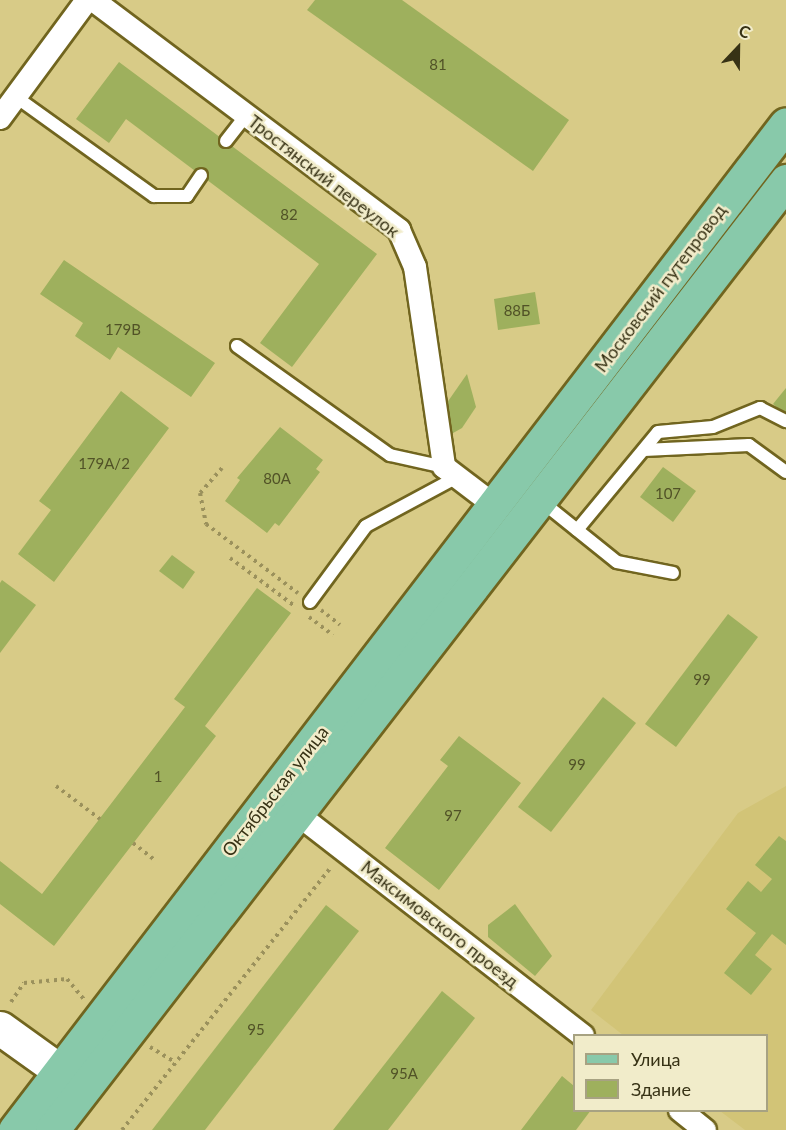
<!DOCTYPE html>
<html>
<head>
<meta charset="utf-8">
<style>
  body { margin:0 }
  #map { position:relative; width:786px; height:1130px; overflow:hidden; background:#d8cb87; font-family:Lato,sans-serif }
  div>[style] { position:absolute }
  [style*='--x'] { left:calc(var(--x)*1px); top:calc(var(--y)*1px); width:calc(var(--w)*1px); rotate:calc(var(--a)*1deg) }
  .built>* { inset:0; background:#d2c477 }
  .building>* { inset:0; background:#9eb05d }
  .path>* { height:4px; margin-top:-2px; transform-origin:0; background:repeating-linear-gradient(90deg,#9b915c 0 3px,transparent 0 7.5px) }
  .roads { filter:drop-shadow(2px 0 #71651f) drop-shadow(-2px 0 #71651f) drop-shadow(0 2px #71651f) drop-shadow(0 -2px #71651f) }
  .lane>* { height:12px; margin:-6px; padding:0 6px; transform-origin:6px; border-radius:6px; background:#fff }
  .street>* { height:22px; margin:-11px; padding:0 11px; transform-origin:11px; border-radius:11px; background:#fff }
  .secondary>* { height:33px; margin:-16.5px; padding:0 16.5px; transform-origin:16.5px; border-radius:16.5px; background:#fff }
  .primary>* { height:33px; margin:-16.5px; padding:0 16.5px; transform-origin:16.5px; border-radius:16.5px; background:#88c9aa }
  span { translate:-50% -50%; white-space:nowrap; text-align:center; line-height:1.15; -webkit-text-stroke:5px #f1ecca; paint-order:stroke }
  .number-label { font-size:15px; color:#515227 }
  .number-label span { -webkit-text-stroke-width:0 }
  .street-label { font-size:18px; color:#373215 }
  .legend { position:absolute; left:573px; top:1034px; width:195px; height:78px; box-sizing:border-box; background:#f1ecca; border:2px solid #a7a282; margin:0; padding:8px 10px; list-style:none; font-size:18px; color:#373215 }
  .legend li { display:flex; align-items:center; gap:12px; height:30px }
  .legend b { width:30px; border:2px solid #a7a282 }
  .north { position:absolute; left:708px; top:18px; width:60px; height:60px; -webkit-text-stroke:4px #f1ecca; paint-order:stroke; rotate:22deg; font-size:16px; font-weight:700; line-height:24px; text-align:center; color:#373215 }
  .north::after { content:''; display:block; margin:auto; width:21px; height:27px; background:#373215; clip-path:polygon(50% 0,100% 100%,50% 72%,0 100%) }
</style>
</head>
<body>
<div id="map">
  <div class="built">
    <i style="clip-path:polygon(786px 786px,786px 1130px,745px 1130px,720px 1111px,766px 1110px,766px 1036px,623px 1035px,591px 1010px,738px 813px)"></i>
  </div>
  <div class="building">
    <i style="clip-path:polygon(315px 0,402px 0,569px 120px,533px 171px,307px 10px)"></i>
    <i style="clip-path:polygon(119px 62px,377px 254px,292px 367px,260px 343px,319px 264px,126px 119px,109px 143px,76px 119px)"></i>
    <i style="clip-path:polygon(64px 260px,215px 363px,191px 397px,118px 347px,110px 360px,75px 336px,83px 323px,40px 294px)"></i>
    <i style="clip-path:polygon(535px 292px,540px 324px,498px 330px,494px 299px)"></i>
    <i style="clip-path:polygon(467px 374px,476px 407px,462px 428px,446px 437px,444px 407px)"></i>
    <i style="clip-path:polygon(786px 388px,786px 415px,773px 404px)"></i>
    <i style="clip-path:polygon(121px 391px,169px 428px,54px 582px,18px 554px,51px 510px,39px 501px)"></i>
    <i style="clip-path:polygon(280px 427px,323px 460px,316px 469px,320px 472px,279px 526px,275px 523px,267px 533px,225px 501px,240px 480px,237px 478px)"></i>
    <i style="clip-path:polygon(663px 467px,696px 491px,673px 522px,640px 497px)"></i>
    <i style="clip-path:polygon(172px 555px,195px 572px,183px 589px,159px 571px)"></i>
    <i style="clip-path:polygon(2px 580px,36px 605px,0 653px,0 583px)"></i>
    <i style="clip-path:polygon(257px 588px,291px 613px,205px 726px,216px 736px,54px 946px,0 904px,0 861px,42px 894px,185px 707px,174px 699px)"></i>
    <i style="clip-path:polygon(728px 614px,758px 637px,676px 747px,645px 724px)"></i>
    <i style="clip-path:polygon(603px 697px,636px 723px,551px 832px,518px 807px)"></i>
    <i style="clip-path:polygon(459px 736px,521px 783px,439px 890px,385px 848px,448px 766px,440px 760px)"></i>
    <i style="clip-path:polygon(779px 836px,786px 841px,786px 945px,772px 934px,755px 955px,772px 969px,751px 995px,724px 973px,756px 933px,726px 909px,748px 881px,761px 892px,772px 879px,755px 865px)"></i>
    <i style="clip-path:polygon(515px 904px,552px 956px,535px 976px,488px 937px,488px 925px)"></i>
    <i style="clip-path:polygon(326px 905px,359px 931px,205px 1130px,152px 1130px)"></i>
    <i style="clip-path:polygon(442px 991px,475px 1018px,388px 1130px,333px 1130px)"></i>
    <i style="clip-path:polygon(562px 1076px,574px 1086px,574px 1110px,591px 1110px,576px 1130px,521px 1130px)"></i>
  </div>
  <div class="path">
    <i style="--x:222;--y:468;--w:33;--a:131"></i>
    <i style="--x:200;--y:493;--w:32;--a:79"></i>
    <i style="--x:206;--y:524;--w:115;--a:36.9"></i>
    <i style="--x:230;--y:558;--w:82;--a:36.6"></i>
    <i style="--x:321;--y:610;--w:24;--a:38"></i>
    <i style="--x:309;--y:617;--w:30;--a:37"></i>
    <i style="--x:56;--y:786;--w:55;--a:36.9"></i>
    <i style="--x:133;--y:843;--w:29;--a:38"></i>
    <i style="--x:11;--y:1002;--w:23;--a:-56"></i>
    <i style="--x:24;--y:983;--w:43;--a:-5.3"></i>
    <i style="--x:67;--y:979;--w:26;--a:50"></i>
    <i style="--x:150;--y:1047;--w:29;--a:31"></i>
    <i style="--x:122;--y:1130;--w:336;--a:-51.5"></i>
  </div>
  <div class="roads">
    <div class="lane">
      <i style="--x:16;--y:97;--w:170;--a:35.7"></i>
      <i style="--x:154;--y:196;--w:33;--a:0"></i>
      <i style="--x:187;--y:196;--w:25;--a:-56"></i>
      <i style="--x:226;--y:141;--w:33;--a:-52"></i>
      <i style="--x:237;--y:346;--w:188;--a:35.5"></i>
      <i style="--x:390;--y:455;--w:55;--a:12.5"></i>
      <i style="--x:644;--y:450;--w:105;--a:-2.7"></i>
      <i style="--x:749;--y:445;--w:46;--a:36.1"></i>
      <i style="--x:541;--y:501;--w:97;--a:38.8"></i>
      <i style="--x:617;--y:562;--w:57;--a:11.1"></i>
      <i style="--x:577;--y:530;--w:127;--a:-50.4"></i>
      <i style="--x:658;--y:432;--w:55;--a:-5.2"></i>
      <i style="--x:713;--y:427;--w:51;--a:-22"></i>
      <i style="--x:760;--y:408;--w:29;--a:27"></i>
      <i style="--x:310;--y:602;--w:94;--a:-53.6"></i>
      <i style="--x:366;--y:526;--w:103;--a:-28.3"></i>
    </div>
    <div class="street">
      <i style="--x:93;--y:0;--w:383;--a:36.9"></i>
      <i style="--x:399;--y:230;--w:40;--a:66.6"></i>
      <i style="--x:415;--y:267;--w:202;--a:81.7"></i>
      <i style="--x:444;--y:467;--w:63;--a:37.2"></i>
      <i style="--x:0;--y:118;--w:147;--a:-53.6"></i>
      <i style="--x:296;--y:813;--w:363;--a:37.8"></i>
      <i style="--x:680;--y:1110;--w:32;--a:39"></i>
    </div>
    <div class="secondary">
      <i style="--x:0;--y:1028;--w:74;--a:35.6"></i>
    </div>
    <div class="primary">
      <i style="--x:15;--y:1130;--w:1267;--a:-52.53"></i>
      <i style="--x:52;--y:1130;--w:1200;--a:-52.28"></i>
    </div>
  </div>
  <div class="number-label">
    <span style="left:438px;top:65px">81</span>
    <span style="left:289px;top:215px">82</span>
    <span style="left:517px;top:311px">88Б</span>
    <span style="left:123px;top:330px">179В</span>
    <span style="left:104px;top:464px">179А/2</span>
    <span style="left:277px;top:479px">80А</span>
    <span style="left:668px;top:494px">107</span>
    <span style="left:702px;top:680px">99</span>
    <span style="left:577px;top:765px">99</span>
    <span style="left:158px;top:777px">1</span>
    <span style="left:453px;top:816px">97</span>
    <span style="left:256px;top:1030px">95</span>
    <span style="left:404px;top:1074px">95А</span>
  </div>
  <div class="street-label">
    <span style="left:324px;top:176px;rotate:38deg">Тростянский переулок</span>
    <span style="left:660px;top:288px;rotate:-53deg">Московский путепровод</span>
    <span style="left:275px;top:791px;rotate:-52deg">Октябрьская улица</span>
    <span style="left:440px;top:924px;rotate:38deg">Максимовского проезд</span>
  </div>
  <ul class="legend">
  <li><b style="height:8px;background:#88c9aa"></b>Улица</li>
  <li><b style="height:16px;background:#9eb05d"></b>Здание</li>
  </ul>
  <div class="north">С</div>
</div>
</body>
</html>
